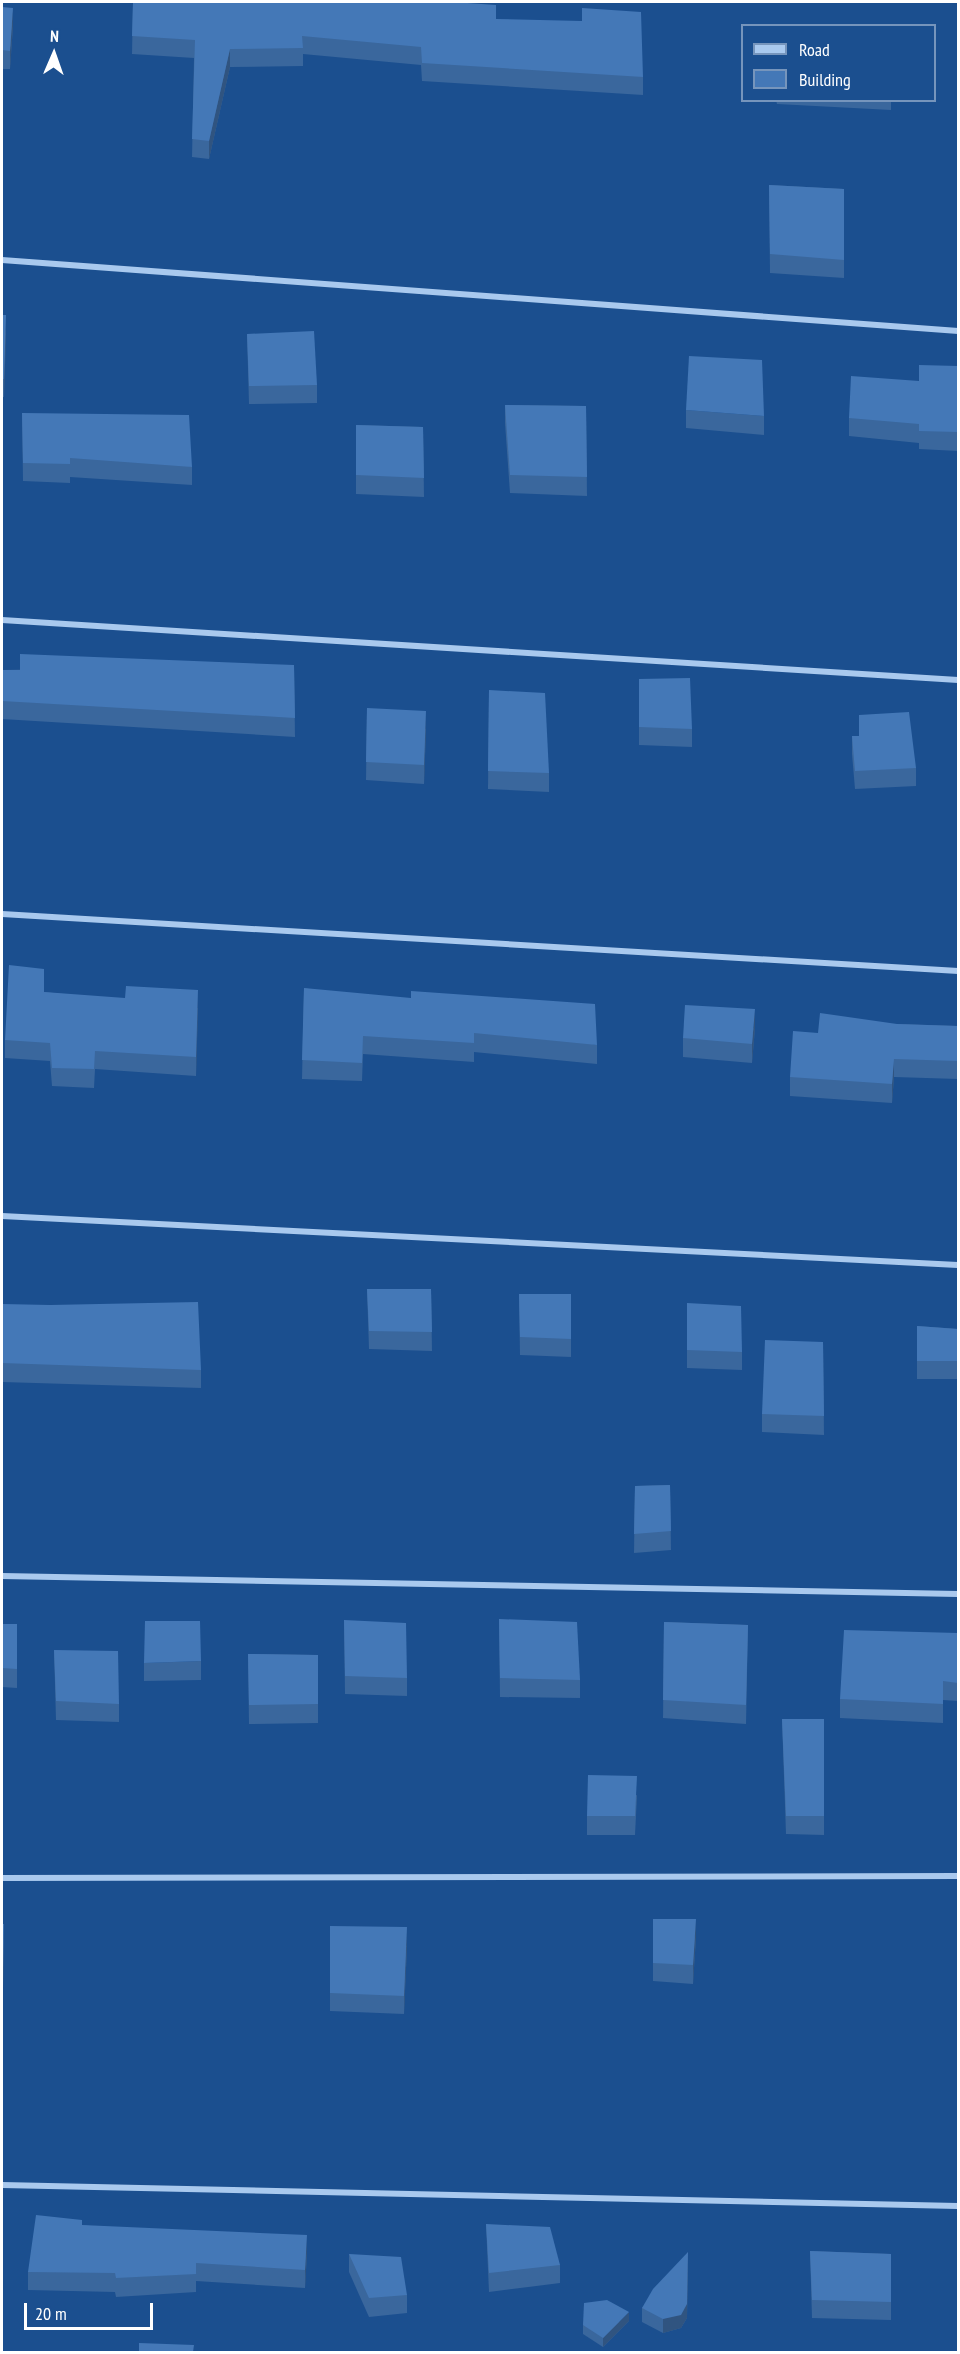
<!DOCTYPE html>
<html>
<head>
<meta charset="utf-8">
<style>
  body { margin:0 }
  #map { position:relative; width:960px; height:2354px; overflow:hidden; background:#1b4f8f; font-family:"PT Sans Narrow",sans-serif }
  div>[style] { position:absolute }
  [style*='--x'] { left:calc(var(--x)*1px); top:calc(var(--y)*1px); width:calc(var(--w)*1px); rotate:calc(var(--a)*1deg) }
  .minor>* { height:6px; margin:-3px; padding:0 3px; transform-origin:3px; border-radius:3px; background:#a9c9ee }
  .wall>* { inset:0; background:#3a679d }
  .shaded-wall>* { inset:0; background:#305480 }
  .building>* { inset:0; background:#4478b7 }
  span { translate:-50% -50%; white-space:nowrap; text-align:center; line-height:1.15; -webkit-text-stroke:4.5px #1b4f8f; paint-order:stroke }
  .frame { position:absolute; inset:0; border:3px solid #fff; pointer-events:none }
  .legend { position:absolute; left:741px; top:24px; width:195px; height:78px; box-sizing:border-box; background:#1b4f8f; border:2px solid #7695bc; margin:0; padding:8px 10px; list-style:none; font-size:18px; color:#fff }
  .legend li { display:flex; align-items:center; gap:12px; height:30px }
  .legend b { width:30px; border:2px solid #7695bc }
  .north { position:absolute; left:24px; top:24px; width:60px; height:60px; -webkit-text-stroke:4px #1b4f8f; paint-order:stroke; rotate:2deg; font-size:16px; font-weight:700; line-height:24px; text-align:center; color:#fff }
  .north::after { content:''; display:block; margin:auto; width:21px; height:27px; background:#fff; clip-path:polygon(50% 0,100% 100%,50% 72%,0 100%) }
  .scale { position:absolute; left:24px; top:2303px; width:129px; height:27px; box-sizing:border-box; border:3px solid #fff; border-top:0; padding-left:8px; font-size:18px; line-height:21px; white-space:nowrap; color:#fff; -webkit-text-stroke:4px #1b4f8f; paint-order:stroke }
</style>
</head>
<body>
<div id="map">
  <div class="minor">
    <i style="--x:2;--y:260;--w:959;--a:4.25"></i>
    <i style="--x:2;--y:620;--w:958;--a:3.59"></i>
    <i style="--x:2;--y:914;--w:958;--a:3.41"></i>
    <i style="--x:2;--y:1216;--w:957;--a:2.93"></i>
    <i style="--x:2;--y:1576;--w:956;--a:1.08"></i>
    <i style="--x:2;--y:1878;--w:956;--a:-0.12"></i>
    <i style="--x:2;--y:2185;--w:956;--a:1.26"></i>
  </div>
  <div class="wall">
    <i style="clip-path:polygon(133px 2px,496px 19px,643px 77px,643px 95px,422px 81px,421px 65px,303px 54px,303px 66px,230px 67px,209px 159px,192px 157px,194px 58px,132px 54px)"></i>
    <i style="clip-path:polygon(2px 7px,13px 26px,10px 69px,2px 69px)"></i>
    <i style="clip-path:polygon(776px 100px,891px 100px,891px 110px,777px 104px)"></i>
    <i style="clip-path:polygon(769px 185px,844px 189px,844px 278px,770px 273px)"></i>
    <i style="clip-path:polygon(2px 315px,6px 334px,4px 397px,2px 397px)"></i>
    <i style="clip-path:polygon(247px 334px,317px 385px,317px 403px,249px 404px)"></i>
    <i style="clip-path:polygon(958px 366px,958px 451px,919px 449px,919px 443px,849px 436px,849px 418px,919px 381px)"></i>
    <i style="clip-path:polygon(505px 405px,586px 406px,587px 496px,510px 493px,505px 423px)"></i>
    <i style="clip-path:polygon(686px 410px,764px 416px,764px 435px,686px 428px)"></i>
    <i style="clip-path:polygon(22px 413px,192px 467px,192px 485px,70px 477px,70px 483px,23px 481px)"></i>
    <i style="clip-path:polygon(356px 425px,423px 427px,424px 497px,356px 494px)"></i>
    <i style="clip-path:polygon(294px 665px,295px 737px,2px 719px,2px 670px)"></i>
    <i style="clip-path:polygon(639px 679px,692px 729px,692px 747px,639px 745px)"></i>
    <i style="clip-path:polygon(489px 690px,549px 773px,549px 792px,488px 789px)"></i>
    <i style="clip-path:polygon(367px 708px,426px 729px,424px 784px,366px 780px)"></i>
    <i style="clip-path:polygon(852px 736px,859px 736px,916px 768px,916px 786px,855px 789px,852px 754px)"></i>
    <i style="clip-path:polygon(304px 988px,597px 1045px,597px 1064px,474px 1052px,474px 1062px,363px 1054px,362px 1081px,302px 1079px)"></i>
    <i style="clip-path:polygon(44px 992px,198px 1008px,196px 1076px,95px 1069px,94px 1088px,52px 1086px,50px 1061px,5px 1058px,5px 1040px)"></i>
    <i style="clip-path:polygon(897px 1024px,958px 1026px,958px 1079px,894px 1077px,892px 1103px,790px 1096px,790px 1077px,818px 1033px)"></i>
    <i style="clip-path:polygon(755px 1028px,752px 1063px,683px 1057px,683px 1038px)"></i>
    <i style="clip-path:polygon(367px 1289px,431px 1289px,432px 1351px,369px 1349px)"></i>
    <i style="clip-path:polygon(519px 1294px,571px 1294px,571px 1357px,520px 1355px)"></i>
    <i style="clip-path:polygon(687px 1303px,742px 1352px,742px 1370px,687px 1368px)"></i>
    <i style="clip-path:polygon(2px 1304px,201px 1370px,201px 1388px,2px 1382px)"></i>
    <i style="clip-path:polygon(917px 1326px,958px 1329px,958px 1379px,917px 1379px)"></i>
    <i style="clip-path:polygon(823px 1342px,824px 1435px,762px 1432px,762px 1414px)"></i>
    <i style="clip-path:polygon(670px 1485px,671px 1550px,634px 1553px,635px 1486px)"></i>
    <i style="clip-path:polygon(499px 1619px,580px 1680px,580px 1698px,500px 1697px)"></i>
    <i style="clip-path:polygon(344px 1620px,407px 1678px,407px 1696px,345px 1694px)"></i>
    <i style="clip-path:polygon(664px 1622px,748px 1625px,746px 1724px,663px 1718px)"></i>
    <i style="clip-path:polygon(2px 1624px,17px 1669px,17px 1688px,2px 1687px)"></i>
    <i style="clip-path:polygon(958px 1633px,958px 1701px,943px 1700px,943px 1723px,840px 1718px,840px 1699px)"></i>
    <i style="clip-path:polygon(54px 1650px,119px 1704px,119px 1722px,56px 1720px)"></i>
    <i style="clip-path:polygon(248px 1654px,318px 1655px,318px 1723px,249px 1724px)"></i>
    <i style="clip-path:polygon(201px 1661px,201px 1680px,144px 1681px,144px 1663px)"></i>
    <i style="clip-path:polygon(782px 1719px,824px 1719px,824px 1835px,786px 1834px)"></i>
    <i style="clip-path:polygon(637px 1795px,635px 1835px,587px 1835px,587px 1816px)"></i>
    <i style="clip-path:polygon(653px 1919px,696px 1937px,693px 1984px,653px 1981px)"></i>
    <i style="clip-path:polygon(2px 1924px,4px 1943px,3px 1989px,2px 1989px)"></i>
    <i style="clip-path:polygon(330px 1926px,407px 1946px,404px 2014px,330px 2011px)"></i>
    <i style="clip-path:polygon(486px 2224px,560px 2265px,560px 2283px,489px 2292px)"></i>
    <i style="clip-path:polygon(82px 2225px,307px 2253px,305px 2288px,196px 2281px,196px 2292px,116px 2297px,115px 2292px,28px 2290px,28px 2272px)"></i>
    <i style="clip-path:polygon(810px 2251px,891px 2254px,891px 2320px,812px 2318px)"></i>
    <i style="clip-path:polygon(349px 2254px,407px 2295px,407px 2313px,369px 2317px,349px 2272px)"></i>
    <i style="clip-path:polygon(688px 2266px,687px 2318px,681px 2328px,663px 2333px,642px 2322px,642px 2308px)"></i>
    <i style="clip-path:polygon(629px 2321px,603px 2347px,583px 2334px,583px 2325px)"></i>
  </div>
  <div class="shaded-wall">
    <i style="clip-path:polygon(13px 8px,13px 26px,10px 69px,10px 51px)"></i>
    <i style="clip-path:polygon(230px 49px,230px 67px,209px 159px,209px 141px)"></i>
    <i style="clip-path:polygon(6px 315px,6px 334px,4px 397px,4px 379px)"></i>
    <i style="clip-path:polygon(426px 711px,426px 729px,424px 784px,424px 765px)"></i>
    <i style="clip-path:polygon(198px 990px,198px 1008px,196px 1076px,196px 1057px)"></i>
    <i style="clip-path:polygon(755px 1009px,755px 1028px,752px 1063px,752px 1044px)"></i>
    <i style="clip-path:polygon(894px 1059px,894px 1077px,892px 1103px,892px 1084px)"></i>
    <i style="clip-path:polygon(696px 1919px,696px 1937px,693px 1984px,693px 1965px)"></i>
    <i style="clip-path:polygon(4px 1924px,4px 1943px,3px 1989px,3px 1971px)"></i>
    <i style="clip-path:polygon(407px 1927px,407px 1946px,404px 2014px,404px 1996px)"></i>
    <i style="clip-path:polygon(307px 2235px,307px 2253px,305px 2288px,305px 2270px)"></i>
    <i style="clip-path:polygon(688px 2252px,687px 2318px,681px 2328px,663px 2333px,663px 2319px)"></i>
    <i style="clip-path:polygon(629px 2312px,629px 2321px,603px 2347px,603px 2338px)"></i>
  </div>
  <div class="building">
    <i style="clip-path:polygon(133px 2px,453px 2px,496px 5px,496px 19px,582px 21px,582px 8px,641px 12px,643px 77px,422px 63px,421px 47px,302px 36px,303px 48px,230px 49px,209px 141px,192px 139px,195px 40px,132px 36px)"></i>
    <i style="clip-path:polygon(2px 7px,13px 8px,10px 51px,2px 50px)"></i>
    <i style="clip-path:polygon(769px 185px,844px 189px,844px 260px,770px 254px)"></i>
    <i style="clip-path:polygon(2px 315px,6px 315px,4px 379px,2px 379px)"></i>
    <i style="clip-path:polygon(314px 331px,317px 385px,249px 386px,247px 334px)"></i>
    <i style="clip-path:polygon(689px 356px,762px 360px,764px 416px,686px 410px)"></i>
    <i style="clip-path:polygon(919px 365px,958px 366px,958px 432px,919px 431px,919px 424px,849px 418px,851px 376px,919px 381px)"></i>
    <i style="clip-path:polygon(505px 405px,586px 406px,587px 477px,510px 475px)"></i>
    <i style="clip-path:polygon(22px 413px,189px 415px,192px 467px,70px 458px,70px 464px,23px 463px)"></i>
    <i style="clip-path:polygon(356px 425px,423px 427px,424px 478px,356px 475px)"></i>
    <i style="clip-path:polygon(20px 654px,294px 665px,295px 718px,2px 701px,2px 670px,20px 670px)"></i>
    <i style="clip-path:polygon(690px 678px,692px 729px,639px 727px,639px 679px)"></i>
    <i style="clip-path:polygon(489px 690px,545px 693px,549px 773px,488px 771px)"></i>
    <i style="clip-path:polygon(367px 708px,426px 711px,424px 765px,366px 762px)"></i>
    <i style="clip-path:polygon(909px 712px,916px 768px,855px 771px,852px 736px,859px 736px,859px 715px)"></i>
    <i style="clip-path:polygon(9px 965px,44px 969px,44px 992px,125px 998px,126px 986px,198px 990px,196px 1057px,95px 1051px,94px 1069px,52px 1068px,50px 1043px,5px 1040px)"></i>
    <i style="clip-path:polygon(304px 988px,411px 998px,411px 991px,595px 1004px,597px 1045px,474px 1033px,474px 1043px,363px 1036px,362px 1063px,302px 1060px)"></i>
    <i style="clip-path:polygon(685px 1005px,755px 1009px,752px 1044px,683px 1038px)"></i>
    <i style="clip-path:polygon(820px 1013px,897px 1024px,958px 1026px,958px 1061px,894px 1059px,892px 1084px,790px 1077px,793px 1031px,818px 1033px)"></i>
    <i style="clip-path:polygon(367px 1289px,431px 1289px,432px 1332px,369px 1331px)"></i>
    <i style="clip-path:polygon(519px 1294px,571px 1294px,571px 1339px,520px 1337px)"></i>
    <i style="clip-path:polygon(198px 1302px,201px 1370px,2px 1363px,2px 1304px,50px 1305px)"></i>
    <i style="clip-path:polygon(687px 1303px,741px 1306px,742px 1352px,687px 1350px)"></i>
    <i style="clip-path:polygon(917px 1326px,958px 1329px,958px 1361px,917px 1361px)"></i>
    <i style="clip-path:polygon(765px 1340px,823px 1342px,824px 1416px,762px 1414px)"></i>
    <i style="clip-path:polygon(670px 1485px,671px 1531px,634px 1534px,635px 1486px)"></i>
    <i style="clip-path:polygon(499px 1619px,577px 1622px,580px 1680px,500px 1678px)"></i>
    <i style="clip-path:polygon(344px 1620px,406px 1623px,407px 1678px,345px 1676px)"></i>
    <i style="clip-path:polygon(145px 1621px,200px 1621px,201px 1661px,144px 1663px)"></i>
    <i style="clip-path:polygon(664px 1622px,748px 1625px,746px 1705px,663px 1700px)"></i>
    <i style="clip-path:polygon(2px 1624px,17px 1624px,17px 1669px,2px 1668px)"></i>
    <i style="clip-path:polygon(844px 1630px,958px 1633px,958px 1683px,943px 1681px,943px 1704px,840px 1699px)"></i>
    <i style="clip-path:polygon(54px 1650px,118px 1651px,119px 1704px,56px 1701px)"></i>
    <i style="clip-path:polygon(248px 1654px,318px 1655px,318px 1704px,249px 1705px)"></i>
    <i style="clip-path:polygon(782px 1719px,824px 1719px,824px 1816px,786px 1816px)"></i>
    <i style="clip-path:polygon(588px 1775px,637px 1776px,635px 1816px,587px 1816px)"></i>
    <i style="clip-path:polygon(653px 1919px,696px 1919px,693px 1965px,653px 1963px)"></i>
    <i style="clip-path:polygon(2px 1924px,4px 1924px,3px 1971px,2px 1971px)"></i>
    <i style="clip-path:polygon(330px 1926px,407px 1927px,404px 1996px,330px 1993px)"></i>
    <i style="clip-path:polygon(36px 2215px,82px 2220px,82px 2225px,307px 2235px,305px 2270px,196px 2263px,196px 2274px,116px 2278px,115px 2273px,28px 2272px)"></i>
    <i style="clip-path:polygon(486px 2224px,550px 2227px,560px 2265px,489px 2273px)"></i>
    <i style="clip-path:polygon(810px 2251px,891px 2254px,891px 2302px,812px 2300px)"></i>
    <i style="clip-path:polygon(688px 2252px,687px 2304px,681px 2315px,663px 2319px,642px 2308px,653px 2289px)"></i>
    <i style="clip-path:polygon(349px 2254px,401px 2257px,407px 2295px,369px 2298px)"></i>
    <i style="clip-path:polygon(607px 2300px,629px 2312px,603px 2338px,583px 2325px,584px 2303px)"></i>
    <i style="clip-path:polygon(139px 2343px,194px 2345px,193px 2352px,139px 2352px)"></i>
  </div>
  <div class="frame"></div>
  <ul class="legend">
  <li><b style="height:8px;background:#a9c9ee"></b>Road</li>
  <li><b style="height:16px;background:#4478b7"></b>Building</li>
  </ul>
  <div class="north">N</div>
  <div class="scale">20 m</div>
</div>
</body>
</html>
